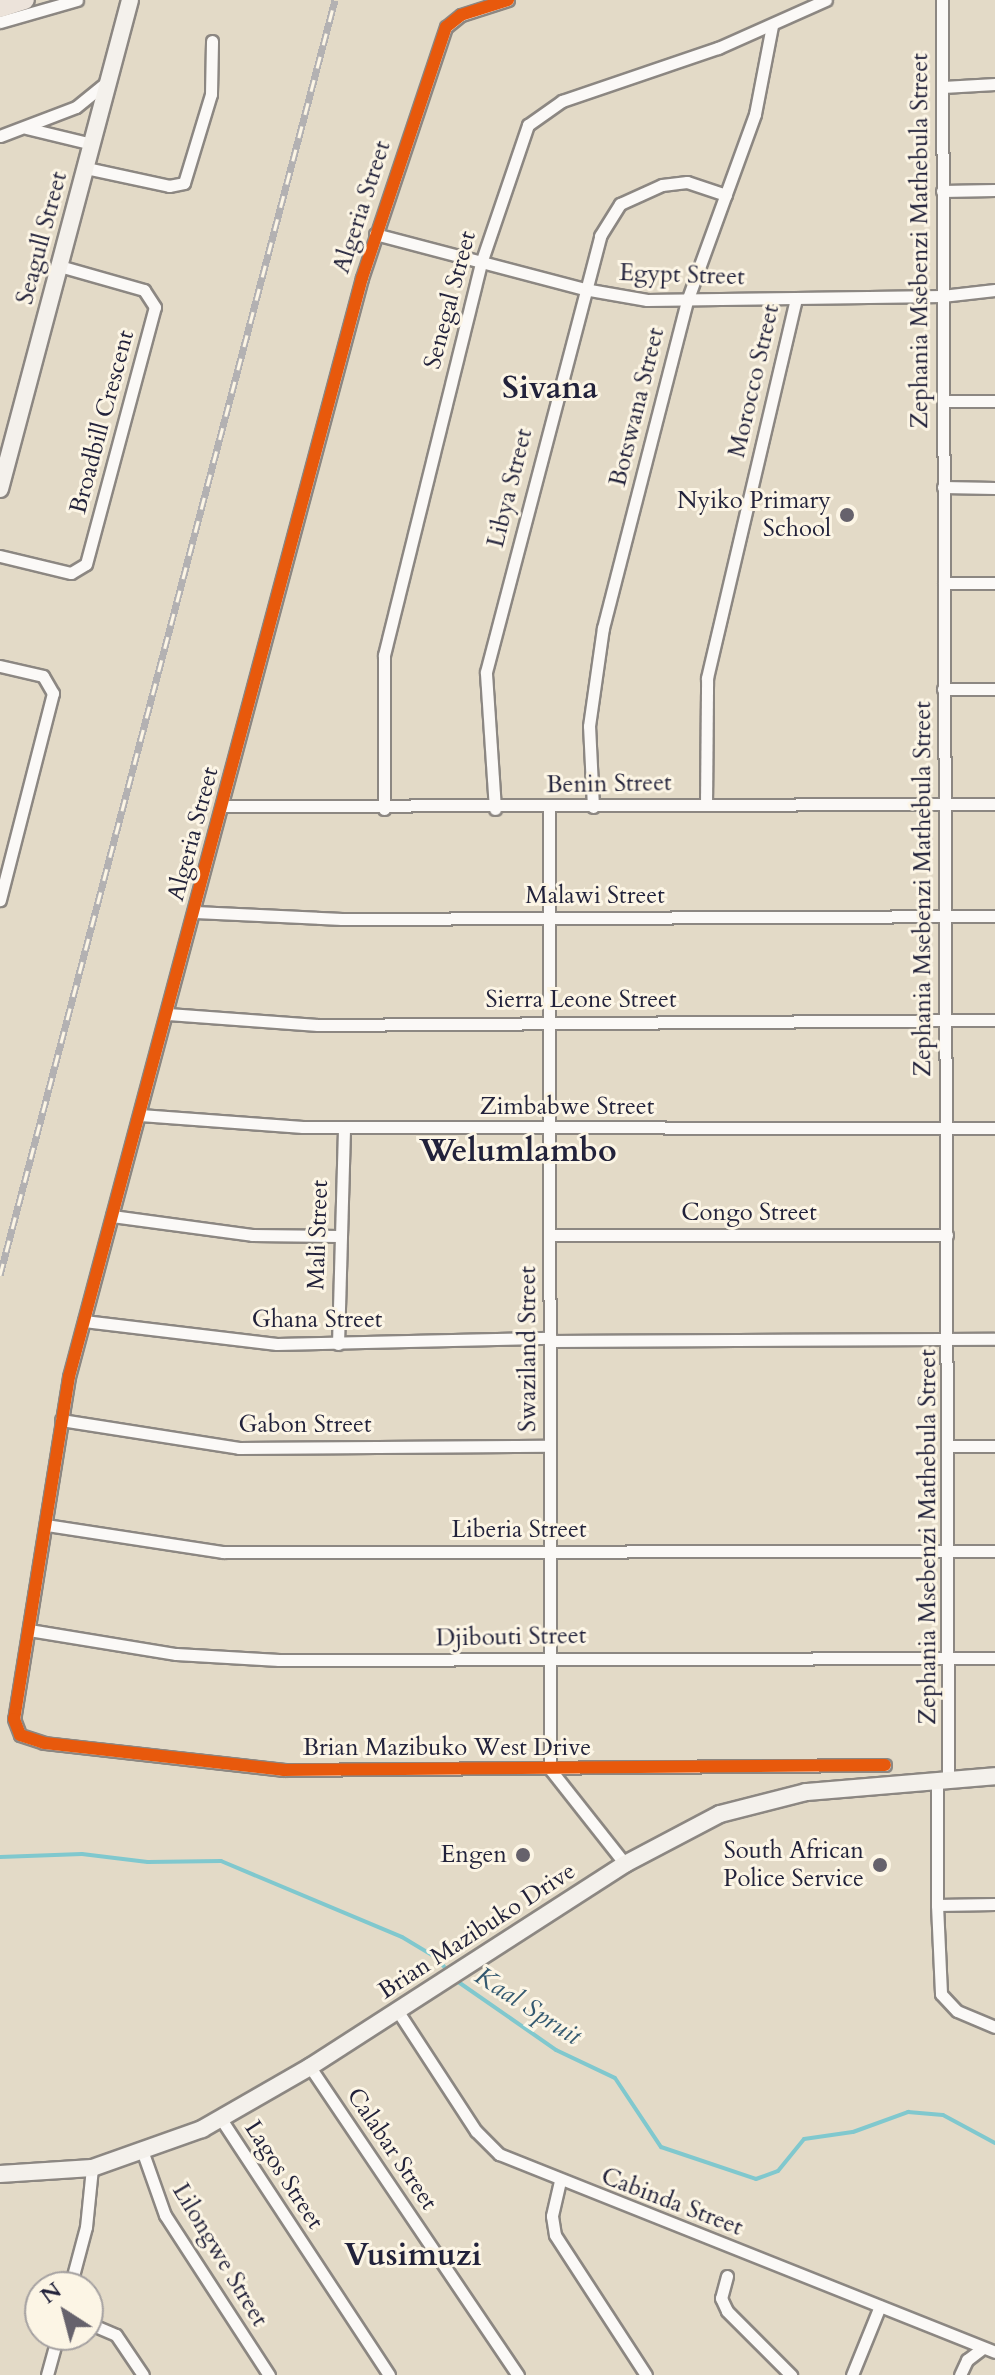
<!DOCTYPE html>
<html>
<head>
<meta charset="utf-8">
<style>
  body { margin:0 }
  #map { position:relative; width:995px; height:2375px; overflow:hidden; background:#e3dac7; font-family:Cardo,serif }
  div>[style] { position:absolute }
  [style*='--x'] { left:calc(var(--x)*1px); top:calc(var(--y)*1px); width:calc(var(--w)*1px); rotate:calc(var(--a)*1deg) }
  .stream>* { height:4px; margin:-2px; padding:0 2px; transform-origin:2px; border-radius:2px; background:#80c8ce }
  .roads { filter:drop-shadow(2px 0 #8c8782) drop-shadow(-2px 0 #8c8782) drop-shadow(0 2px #8c8782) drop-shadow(0 -2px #8c8782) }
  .street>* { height:11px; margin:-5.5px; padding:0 5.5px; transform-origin:5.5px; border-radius:5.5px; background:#fbf9f7 }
  .secondary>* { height:16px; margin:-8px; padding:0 8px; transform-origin:8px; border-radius:8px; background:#f4f1ec }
  .primary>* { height:18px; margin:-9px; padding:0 9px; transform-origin:9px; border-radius:9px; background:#ece3da }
  .rail>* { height:7px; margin-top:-3.5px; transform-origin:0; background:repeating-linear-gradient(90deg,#fcf5e5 0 12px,#b3b1b2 0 24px); box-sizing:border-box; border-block:2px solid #b3b1b2 }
  .cycleway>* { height:12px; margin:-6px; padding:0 6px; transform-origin:6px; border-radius:6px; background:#e8590c }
  .dots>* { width:22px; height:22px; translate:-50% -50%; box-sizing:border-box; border:4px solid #fcf5e5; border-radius:50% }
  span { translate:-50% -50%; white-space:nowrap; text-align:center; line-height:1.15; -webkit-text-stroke:6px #fcf5e5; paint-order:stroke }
  .street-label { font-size:24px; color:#22223b }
  .poi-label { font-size:24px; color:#22223b }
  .right { translate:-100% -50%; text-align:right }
  .water-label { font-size:26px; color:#345970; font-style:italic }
  .district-label { font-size:32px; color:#22223b; font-weight:700 }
  .north { position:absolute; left:24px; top:2271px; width:80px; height:80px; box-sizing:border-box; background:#fcf5e5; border:2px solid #a5a1a1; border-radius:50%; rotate:324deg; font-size:22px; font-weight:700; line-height:32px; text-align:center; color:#22223b }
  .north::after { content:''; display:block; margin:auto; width:28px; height:36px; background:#66626c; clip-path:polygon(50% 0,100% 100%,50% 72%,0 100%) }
</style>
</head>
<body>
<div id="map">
  <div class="stream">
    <i style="--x:0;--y:1857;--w:82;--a:-2.1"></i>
    <i style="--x:82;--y:1854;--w:66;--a:6.9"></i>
    <i style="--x:148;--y:1862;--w:73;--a:-0.8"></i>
    <i style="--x:221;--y:1861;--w:196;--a:22.8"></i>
    <i style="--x:402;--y:1937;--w:41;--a:31"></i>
    <i style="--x:437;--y:1958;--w:19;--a:51"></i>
    <i style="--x:454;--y:1979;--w:124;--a:34.8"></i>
    <i style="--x:556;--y:2050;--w:65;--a:25.4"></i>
    <i style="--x:615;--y:2078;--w:83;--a:56.3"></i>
    <i style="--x:661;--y:2147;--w:100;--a:18.6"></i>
    <i style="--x:756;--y:2179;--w:23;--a:-20"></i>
    <i style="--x:778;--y:2171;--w:41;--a:-50.9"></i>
    <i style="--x:804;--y:2139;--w:49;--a:-8.1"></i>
    <i style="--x:853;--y:2132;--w:59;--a:-20"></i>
    <i style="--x:908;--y:2112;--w:35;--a:5"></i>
    <i style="--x:943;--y:2115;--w:59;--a:28.3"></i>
  </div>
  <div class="roads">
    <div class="street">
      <i style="--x:508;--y:0;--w:49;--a:162.3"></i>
      <i style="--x:461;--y:15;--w:19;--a:141"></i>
      <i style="--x:446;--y:27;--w:265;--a:108.5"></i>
      <i style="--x:362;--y:278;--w:1137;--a:104.93"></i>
      <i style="--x:69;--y:1377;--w:346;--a:99.1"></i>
      <i style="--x:14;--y:1719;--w:17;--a:69"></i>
      <i style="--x:20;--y:1735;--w:25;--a:18"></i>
      <i style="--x:44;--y:1743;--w:241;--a:6.4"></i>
      <i style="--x:283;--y:1770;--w:602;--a:-0.48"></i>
      <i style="--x:942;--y:0;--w:1779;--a:89.81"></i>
      <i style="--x:0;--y:22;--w:80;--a:-15.9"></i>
      <i style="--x:943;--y:87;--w:52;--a:-3.3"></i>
      <i style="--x:26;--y:128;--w:68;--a:13.6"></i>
      <i style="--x:0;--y:136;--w:81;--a:-20.9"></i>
      <i style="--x:76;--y:107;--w:40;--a:-39"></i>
      <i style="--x:86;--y:168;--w:85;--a:12.2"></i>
      <i style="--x:169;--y:186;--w:15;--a:-11"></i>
      <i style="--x:184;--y:183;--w:93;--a:-73.1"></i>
      <i style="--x:211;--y:94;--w:53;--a:-88.9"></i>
      <i style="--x:942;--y:191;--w:53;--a:-1.1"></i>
      <i style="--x:375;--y:234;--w:216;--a:14.7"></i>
      <i style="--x:584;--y:289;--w:64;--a:9.9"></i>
      <i style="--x:647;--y:300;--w:295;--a:-0.8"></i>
      <i style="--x:942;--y:296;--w:53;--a:-6.5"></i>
      <i style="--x:943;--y:401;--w:52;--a:0"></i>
      <i style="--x:943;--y:487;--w:52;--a:1.1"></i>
      <i style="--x:0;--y:556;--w:73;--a:13.5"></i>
      <i style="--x:71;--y:573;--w:17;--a:-31"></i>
      <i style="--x:86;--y:564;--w:266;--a:-75"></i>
      <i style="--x:155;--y:307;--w:20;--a:-123"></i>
      <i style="--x:144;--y:290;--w:87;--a:-164.1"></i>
      <i style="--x:944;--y:583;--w:51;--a:0"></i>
      <i style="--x:0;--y:666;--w:44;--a:13.1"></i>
      <i style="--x:43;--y:676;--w:20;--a:60"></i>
      <i style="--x:53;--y:693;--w:214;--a:104.4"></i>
      <i style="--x:943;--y:689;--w:52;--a:0"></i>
      <i style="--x:706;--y:805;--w:127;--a:-89.5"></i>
      <i style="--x:707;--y:678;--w:389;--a:-76.8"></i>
      <i style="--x:224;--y:806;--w:771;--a:-0.15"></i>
      <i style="--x:593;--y:807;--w:81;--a:-92.8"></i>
      <i style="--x:589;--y:726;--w:99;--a:-81.9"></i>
      <i style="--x:603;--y:628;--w:338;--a:-75.6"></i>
      <i style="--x:687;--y:301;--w:199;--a:-70"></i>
      <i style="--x:755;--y:114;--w:90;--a:-79.1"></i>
      <i style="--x:549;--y:808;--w:961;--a:89.94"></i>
      <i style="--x:550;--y:1769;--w:121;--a:51.7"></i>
      <i style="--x:384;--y:809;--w:154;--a:-90"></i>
      <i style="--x:384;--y:655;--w:404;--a:-76.1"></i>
      <i style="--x:481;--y:263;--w:146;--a:-71.2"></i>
      <i style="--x:528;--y:125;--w:42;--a:-35.2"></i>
      <i style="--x:562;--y:101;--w:165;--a:-18.8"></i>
      <i style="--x:718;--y:48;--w:118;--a:-24"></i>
      <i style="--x:495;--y:809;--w:137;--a:-93.8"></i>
      <i style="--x:486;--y:672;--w:451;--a:-75.3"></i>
      <i style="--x:600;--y:236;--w:38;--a:-58"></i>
      <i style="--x:620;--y:204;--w:46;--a:-24.3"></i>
      <i style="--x:662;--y:185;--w:25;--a:-7"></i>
      <i style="--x:687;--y:182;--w:41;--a:18.4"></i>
      <i style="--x:195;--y:912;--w:147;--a:2.7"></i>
      <i style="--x:342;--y:919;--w:653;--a:-0.26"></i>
      <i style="--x:168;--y:1014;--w:150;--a:4.2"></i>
      <i style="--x:318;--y:1025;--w:677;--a:-0.42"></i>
      <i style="--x:140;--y:1115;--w:163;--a:4.2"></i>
      <i style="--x:303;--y:1127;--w:692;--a:0.08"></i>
      <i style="--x:112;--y:1216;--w:141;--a:7.7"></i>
      <i style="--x:252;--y:1235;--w:87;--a:0.7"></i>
      <i style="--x:550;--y:1235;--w:397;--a:0"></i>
      <i style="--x:84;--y:1321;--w:194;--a:6.8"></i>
      <i style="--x:277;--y:1344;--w:274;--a:-1.3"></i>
      <i style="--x:551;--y:1341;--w:444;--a:-0.3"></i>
      <i style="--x:338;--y:1344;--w:216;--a:-88.4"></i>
      <i style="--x:61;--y:1420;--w:180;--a:8.9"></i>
      <i style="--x:239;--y:1448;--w:311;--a:-0.4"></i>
      <i style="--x:950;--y:1446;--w:45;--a:0"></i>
      <i style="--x:46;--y:1525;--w:179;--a:8.7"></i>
      <i style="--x:223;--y:1552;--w:772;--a:-0.07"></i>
      <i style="--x:29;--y:1630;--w:149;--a:9.3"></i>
      <i style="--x:176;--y:1654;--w:103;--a:3.3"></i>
      <i style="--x:279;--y:1660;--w:716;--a:-0.16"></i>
      <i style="--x:937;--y:1780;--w:125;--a:90"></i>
      <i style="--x:937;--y:1905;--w:58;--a:-1"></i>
      <i style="--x:937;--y:1905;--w:89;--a:87.4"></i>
      <i style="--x:941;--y:1994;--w:23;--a:47"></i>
      <i style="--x:957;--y:2011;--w:41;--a:22.8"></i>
      <i style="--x:397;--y:2010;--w:145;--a:56.9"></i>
      <i style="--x:476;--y:2131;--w:33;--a:45"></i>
      <i style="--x:499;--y:2154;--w:534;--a:21.76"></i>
      <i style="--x:310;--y:2067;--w:372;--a:56"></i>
      <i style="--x:221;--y:2119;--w:306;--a:56.7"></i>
      <i style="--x:143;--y:2153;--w:66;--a:70.5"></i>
      <i style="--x:165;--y:2215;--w:191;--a:57"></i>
      <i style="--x:560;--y:2181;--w:36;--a:103"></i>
      <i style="--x:552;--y:2216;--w:19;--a:81"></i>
      <i style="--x:555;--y:2235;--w:167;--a:57"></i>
      <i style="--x:727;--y:2276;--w:23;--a:105"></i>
      <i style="--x:721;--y:2298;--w:14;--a:65"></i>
      <i style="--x:727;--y:2311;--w:91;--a:45"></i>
      <i style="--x:70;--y:2287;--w:62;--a:-75.1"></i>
      <i style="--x:86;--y:2227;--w:59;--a:-84.2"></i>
      <i style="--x:88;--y:2323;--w:30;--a:23"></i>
      <i style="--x:116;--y:2335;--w:48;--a:56"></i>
      <i style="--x:47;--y:2375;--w:41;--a:-74.6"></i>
      <i style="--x:852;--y:2375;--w:74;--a:-67.9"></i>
      <i style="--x:960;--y:2375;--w:17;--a:-65"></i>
      <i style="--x:967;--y:2360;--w:20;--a:-37"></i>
    </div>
    <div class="secondary">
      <i style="--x:0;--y:489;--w:506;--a:-75.11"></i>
      <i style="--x:0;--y:2174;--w:92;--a:-3.7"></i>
      <i style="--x:92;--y:2168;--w:117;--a:-19.5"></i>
      <i style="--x:202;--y:2129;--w:125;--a:-29.9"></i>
      <i style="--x:310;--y:2067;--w:375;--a:-32.8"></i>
      <i style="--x:625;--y:1864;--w:107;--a:-27.8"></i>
      <i style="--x:720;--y:1814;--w:89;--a:-14.3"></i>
      <i style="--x:806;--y:1792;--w:190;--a:-4.8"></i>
    </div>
    <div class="primary">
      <i style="--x:0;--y:8;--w:26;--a:-18"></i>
    </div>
  </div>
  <div class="rail">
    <i style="--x:0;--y:1275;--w:1318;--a:-75.28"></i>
  </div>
  <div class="cycleway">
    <i style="--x:508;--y:0;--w:49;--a:162.3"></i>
    <i style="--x:461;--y:15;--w:19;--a:141"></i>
    <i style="--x:446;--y:27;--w:265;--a:108.5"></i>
    <i style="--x:362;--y:278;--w:1137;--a:104.93"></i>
    <i style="--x:69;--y:1377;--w:346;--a:99.1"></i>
    <i style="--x:14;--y:1719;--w:17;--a:69"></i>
    <i style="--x:20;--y:1735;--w:25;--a:18"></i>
    <i style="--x:44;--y:1743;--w:241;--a:6.4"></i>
    <i style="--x:283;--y:1770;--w:602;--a:-0.48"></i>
  </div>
  <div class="dots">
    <i style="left:847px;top:515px;background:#66626c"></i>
    <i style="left:523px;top:1855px;background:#66626c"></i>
    <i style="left:880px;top:1865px;background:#66626c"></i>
  </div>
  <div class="street-label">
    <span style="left:362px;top:207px;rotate:-72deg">Algeria Street</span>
    <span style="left:42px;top:238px;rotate:-75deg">Seagull Street</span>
    <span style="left:920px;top:241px;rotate:-90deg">Zephania Msebenzi Mathebula Street</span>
    <span style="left:682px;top:275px;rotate:2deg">Egypt Street</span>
    <span style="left:450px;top:300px;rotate:-75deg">Senegal Street</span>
    <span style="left:754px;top:381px;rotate:-77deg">Morocco Street</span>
    <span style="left:637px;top:407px;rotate:-76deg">Botswana Street</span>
    <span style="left:102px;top:422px;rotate:-75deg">Broadbill Crescent</span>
    <span style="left:510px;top:488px;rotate:-76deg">Libya Street</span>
    <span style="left:609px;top:784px;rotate:-1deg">Benin Street</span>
    <span style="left:193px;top:834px;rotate:-75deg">Algeria Street</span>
    <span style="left:923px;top:889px;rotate:-90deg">Zephania Msebenzi Mathebula Street</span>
    <span style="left:595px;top:896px">Malawi Street</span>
    <span style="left:581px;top:1000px">Sierra Leone Street</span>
    <span style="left:567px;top:1107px">Zimbabwe Street</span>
    <span style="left:749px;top:1213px">Congo Street</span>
    <span style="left:318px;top:1235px;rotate:-88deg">Mali Street</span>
    <span style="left:317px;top:1320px">Ghana Street</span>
    <span style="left:528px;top:1349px;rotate:-90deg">Swaziland Street</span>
    <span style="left:305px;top:1425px">Gabon Street</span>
    <span style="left:519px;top:1530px">Liberia Street</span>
    <span style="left:928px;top:1537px;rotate:-90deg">Zephania Msebenzi Mathebula Street</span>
    <span style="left:511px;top:1637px;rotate:-1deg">Djibouti Street</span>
    <span style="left:447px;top:1748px">Brian Mazibuko West Drive</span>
    <span style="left:477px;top:1931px;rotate:-33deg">Brian Mazibuko Drive</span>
    <span style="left:392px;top:2149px;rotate:56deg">Calabar Street</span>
    <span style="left:284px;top:2175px;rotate:57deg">Lagos Street</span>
    <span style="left:672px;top:2202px;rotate:21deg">Cabinda Street</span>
    <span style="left:220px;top:2255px;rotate:59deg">Lilongwe Street</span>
  </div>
  <div class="poi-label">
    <span class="right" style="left:831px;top:515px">Nyiko Primary<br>School</span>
    <span class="right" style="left:864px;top:1865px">South African<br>Police Service</span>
    <span class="right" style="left:507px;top:1855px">Engen</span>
  </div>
  <div class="water-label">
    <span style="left:528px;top:2006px;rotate:33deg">Kaal Spruit</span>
  </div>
  <div class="district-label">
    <span style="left:550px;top:388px">Sivana</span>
    <span style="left:518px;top:1151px">Welumlambo</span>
    <span style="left:413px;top:2255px">Vusimuzi</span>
  </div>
  <div class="north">N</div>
</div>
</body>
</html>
